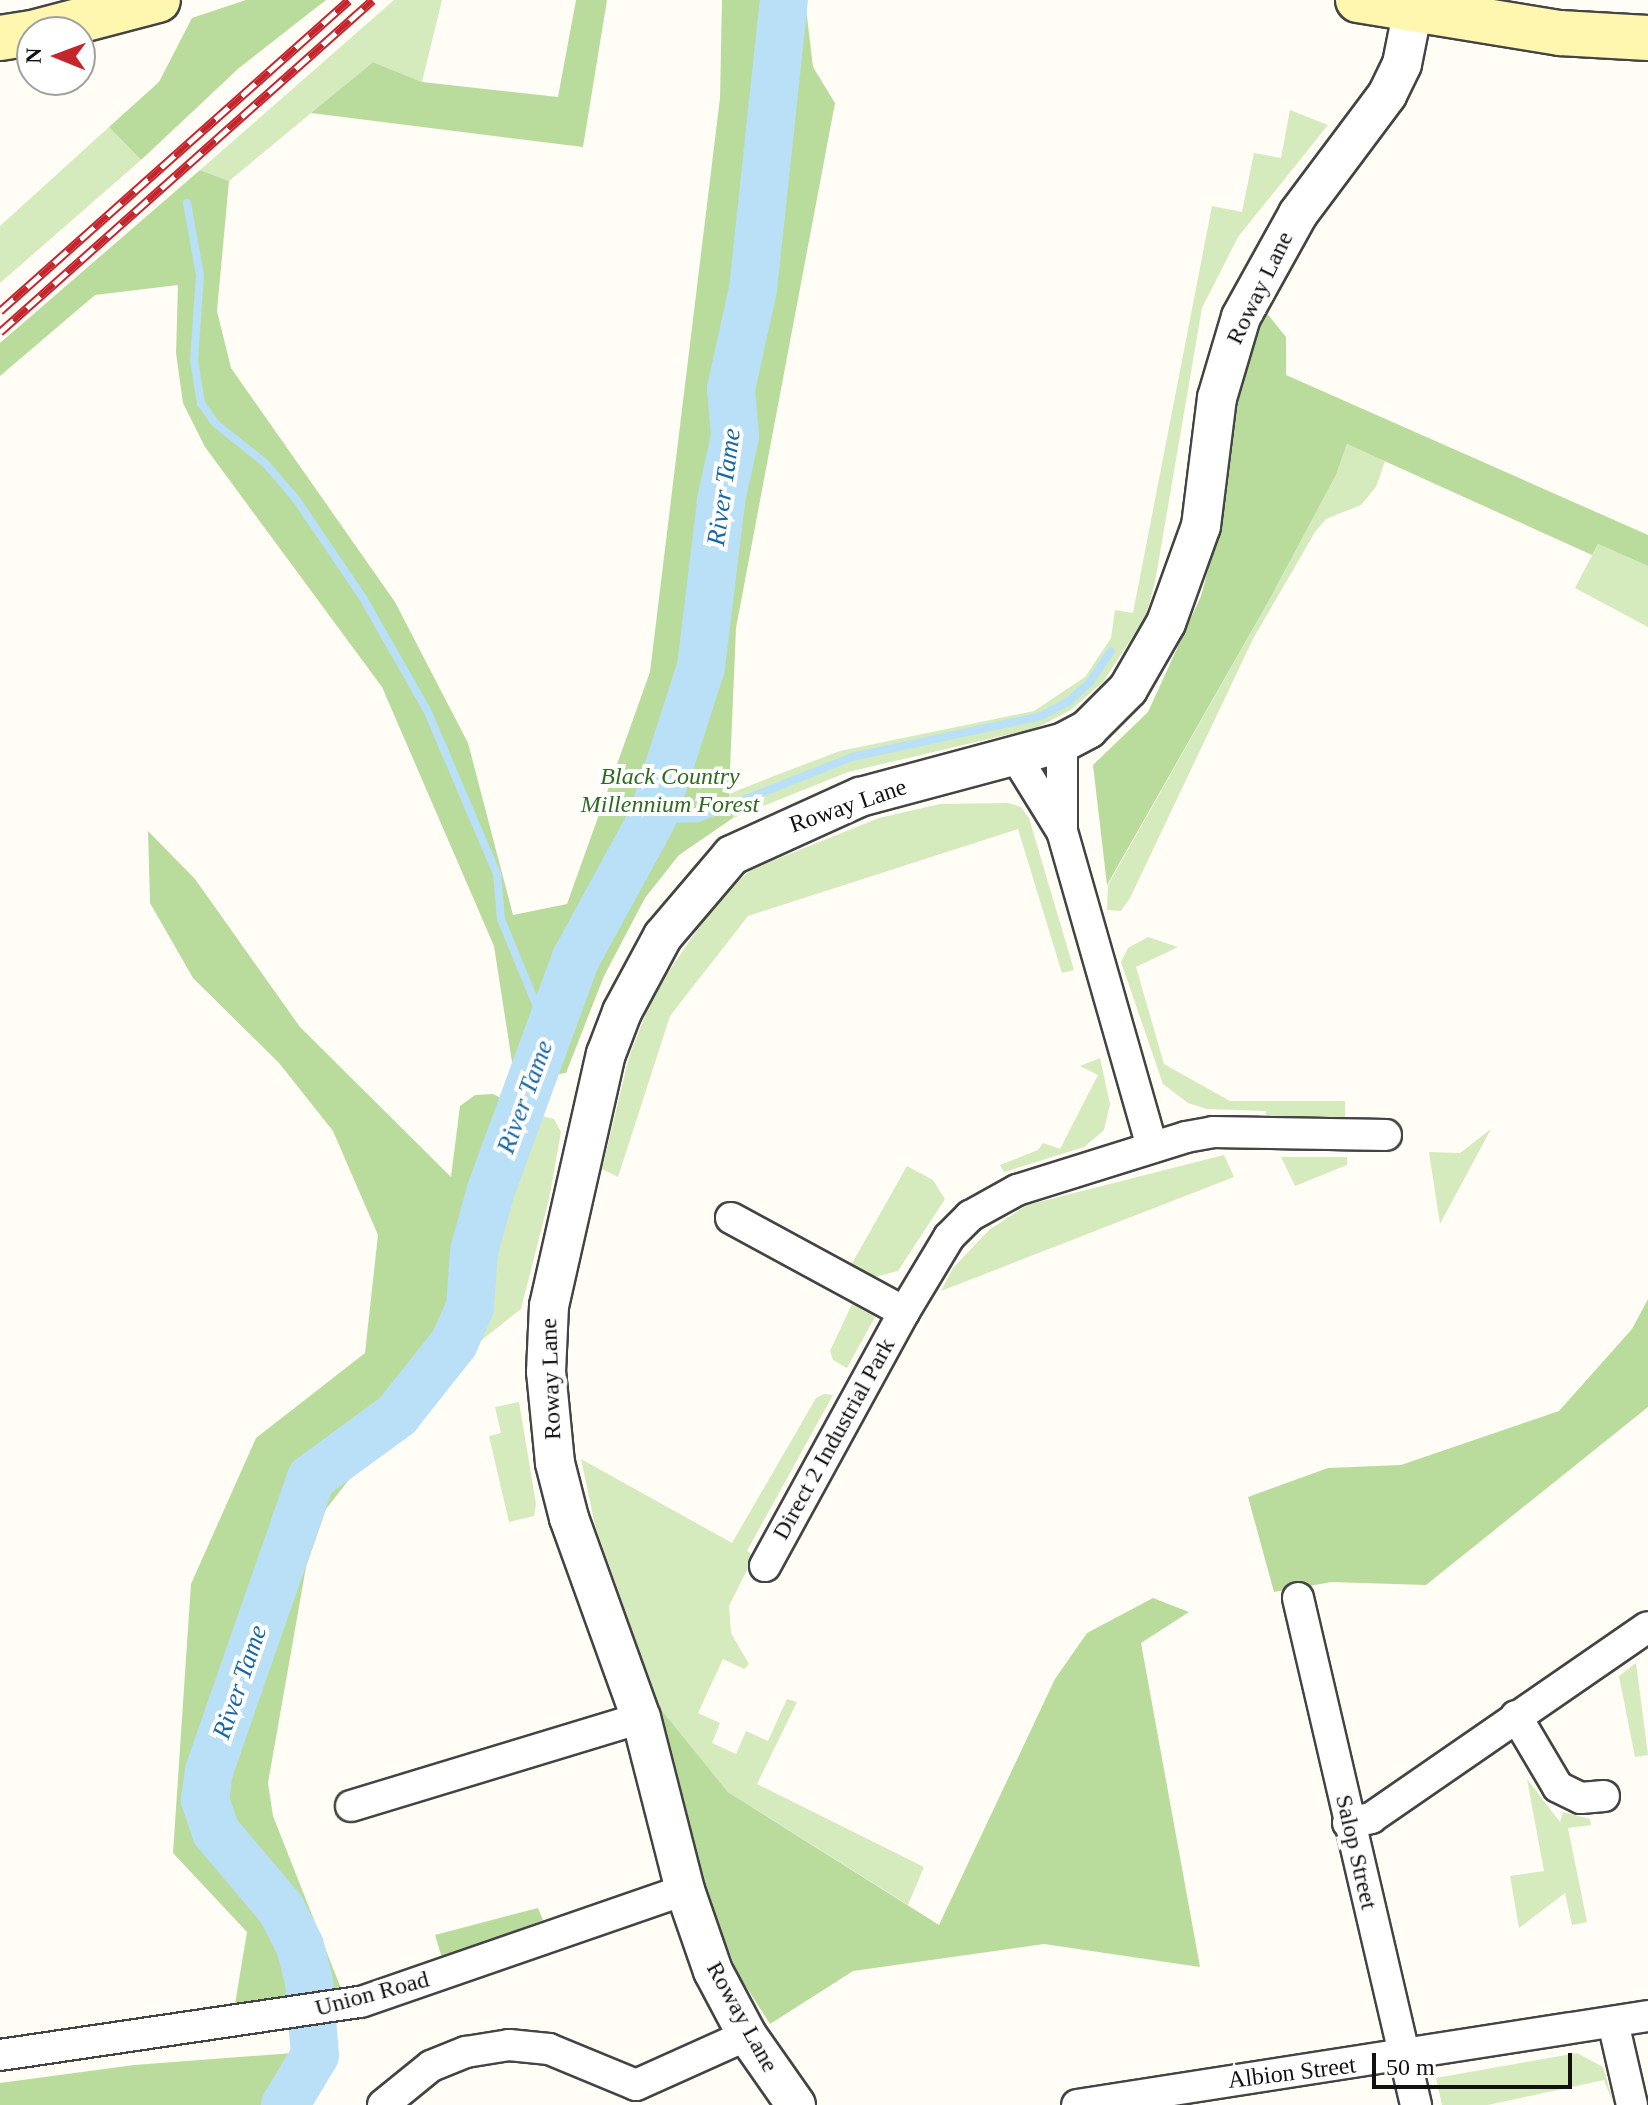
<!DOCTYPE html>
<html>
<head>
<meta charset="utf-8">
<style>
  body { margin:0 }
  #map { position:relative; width:1648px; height:2105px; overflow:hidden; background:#fffdf5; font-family:"Times New Roman",serif }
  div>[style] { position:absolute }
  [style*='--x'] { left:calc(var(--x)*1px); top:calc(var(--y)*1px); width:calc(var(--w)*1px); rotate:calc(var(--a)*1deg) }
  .green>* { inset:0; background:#d5ebbd }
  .forest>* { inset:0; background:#b9dc9c }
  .stream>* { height:8px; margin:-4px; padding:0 4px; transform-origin:4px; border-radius:4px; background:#b9e0f7 }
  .river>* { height:48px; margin:-24px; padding:0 24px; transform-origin:24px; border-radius:24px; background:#b9e0f7 }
  .roads { filter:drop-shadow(2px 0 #444) drop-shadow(-2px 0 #444) drop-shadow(0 2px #444) drop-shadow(0 -2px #444) }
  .minor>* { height:30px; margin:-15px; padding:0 15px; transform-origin:15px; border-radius:15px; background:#fff }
  .tertiary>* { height:38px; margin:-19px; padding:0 19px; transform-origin:19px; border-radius:19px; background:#fff }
  .secondary>* { height:44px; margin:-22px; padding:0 22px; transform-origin:22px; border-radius:22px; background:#fff6b0 }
  .rail>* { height:9px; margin-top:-4.5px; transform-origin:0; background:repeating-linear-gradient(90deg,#fff 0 18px,#c4262e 0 36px); box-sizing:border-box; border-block:2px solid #c4262e }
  span { translate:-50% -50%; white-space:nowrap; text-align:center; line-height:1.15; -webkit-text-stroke:8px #fff; paint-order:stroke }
  .street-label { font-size:24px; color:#111 }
  .park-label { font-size:24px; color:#2f6b1f; font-style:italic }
  .water-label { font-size:26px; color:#1768a6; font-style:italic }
  .north { position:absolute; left:16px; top:16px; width:80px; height:80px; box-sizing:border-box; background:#fff; border:2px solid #a0a0a0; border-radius:50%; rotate:271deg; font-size:22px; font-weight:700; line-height:32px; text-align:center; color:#111 }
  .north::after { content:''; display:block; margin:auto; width:28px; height:36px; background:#c4262e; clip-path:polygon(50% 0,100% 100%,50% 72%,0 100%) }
  .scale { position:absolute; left:1372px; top:2053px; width:200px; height:36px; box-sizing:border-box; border:4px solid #111; border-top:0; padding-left:10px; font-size:24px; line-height:28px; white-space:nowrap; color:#111; -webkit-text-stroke:6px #fff; paint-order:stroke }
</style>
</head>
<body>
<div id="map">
  <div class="green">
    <i style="clip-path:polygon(394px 0,442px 0,422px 82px,373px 62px,229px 181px,200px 170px)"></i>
    <i style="clip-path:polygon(1290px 110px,1328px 125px,1238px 237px,1202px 308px,1155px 582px,1146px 616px,1103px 682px,1071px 710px,1036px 728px,848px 772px,733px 818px,729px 794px,779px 774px,840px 751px,1034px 711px,1085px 677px,1111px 638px,1115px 610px,1133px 613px,1212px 206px,1242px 212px,1254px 153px,1281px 158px)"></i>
    <i style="clip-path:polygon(109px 127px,141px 160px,0 283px,0 226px)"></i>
    <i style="clip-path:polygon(1347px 444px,1385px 461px,1376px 487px,1361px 505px,1326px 519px,1315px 532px,1253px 639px,1130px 898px,1121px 911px,1107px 910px,1108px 885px,1267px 604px,1336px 475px)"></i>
    <i style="clip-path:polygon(1598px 544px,1648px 566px,1648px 627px,1575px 588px)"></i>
    <i style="clip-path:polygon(1008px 803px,1021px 807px,1029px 818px,1074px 970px,1062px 973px,1018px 829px,748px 916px,670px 1016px,618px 1177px,602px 1169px,629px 1057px,654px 993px,719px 898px,752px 869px,879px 818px,940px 804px)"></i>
    <i style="clip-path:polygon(1148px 937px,1178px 947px,1136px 967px,1164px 1064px,1230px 1101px,1345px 1101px,1345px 1121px,1266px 1120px,1266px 1111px,1207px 1109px,1188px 1103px,1163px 1084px,1121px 962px,1128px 948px)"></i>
    <i style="clip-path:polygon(1100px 1058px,1110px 1104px,1104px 1130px,1084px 1147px,1004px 1172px,1000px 1165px,1038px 1150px,1043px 1143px,1060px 1149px,1098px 1075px,1080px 1066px)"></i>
    <i style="clip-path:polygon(531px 1113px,554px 1119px,561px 1132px,549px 1199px,521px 1309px,474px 1346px,501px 1217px)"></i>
    <i style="clip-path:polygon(1491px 1129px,1440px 1224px,1429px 1152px,1460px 1153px)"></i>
    <i style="clip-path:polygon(1224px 1155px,1234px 1177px,941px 1291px,953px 1268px,989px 1230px,1027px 1205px)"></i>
    <i style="clip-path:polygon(1281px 1157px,1347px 1157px,1347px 1165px,1295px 1186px)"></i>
    <i style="clip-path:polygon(907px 1166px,933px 1180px,945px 1199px,898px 1271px,875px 1277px,862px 1274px,850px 1267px)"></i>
    <i style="clip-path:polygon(852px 1304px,875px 1317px,847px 1368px,833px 1360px,830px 1351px)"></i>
    <i style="clip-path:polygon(824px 1394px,833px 1395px,747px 1551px,754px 1556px,729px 1606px,731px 1633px,749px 1664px,744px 1669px,723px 1659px,698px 1713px,720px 1723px,712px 1743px,736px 1754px,746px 1731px,768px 1741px,787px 1699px,797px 1702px,757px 1784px,924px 1867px,908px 1905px,728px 1792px,659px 1707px,595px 1525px,581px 1459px,732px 1543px,816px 1398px)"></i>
    <i style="clip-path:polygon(519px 1402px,536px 1504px,534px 1516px,509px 1522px,489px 1436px,501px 1433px,495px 1407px)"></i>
    <i style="clip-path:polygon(1636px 1663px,1648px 1755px,1635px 1757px,1619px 1676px)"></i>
    <i style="clip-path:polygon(1527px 1779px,1560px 1822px,1563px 1812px,1590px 1819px,1591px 1825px,1568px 1828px,1587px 1922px,1572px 1925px,1565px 1893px,1519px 1928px,1510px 1876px,1544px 1871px)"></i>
    <i style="clip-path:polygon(1577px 2053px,1603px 2067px,1614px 2105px,1604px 2080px,1488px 2105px,1442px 2105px,1436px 2078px)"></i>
  </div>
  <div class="forest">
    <i style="clip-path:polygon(246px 0,326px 0,239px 68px,141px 160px,109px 127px,159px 82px,192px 18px)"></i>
    <i style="clip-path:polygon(576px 0,607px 0,583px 147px,311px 113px,373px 62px,422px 82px,558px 97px)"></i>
    <i style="clip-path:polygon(722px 0,805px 0,813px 67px,835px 103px,736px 628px,729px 794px,733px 818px,679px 855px,645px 898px,604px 976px,566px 1073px,546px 1076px,512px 1062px,494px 946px,382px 687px,205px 447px,183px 403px,176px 353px,178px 285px,95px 295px,0 376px,0 343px,200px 170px,229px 181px,217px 311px,231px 368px,395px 602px,468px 743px,513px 915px,567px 904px,650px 672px,720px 98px)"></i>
    <i style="clip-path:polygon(1264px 310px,1286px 337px,1286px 375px,1648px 535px,1648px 566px,1598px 544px,1592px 555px,1347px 444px,1336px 475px,1267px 604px,1107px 885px,1093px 765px,1148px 712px,1201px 596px,1225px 506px,1241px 377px)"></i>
    <i style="clip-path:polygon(148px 831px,195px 879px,300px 1027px,451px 1177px,460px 1106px,475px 1095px,493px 1094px,531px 1113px,501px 1218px,474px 1346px,351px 1477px,326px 1509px,306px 1567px,268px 1783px,273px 1816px,342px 1991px,234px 2010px,247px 1932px,173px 1853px,191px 1584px,256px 1438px,365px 1353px,378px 1235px,333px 1131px,279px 1063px,193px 978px,150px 903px)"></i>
    <i style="clip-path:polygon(1648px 1299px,1648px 1407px,1426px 1585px,1332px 1582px,1274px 1592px,1248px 1497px,1328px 1468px,1401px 1465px,1559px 1411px,1632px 1329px)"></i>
    <i style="clip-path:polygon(1153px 1598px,1189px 1612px,1141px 1643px,1200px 1967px,1044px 1944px,853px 1971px,770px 2024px,738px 1974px,704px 1887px,659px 1707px,728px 1792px,939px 1925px,1055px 1679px,1087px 1633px)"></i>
    <i style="clip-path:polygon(538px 1908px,543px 1920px,442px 1958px,435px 1935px)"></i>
    <i style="clip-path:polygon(319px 2051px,285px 2105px,0 2105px,0 2083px,134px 2065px)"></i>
  </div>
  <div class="stream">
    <i style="--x:187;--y:203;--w:73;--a:79.8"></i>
    <i style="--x:200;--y:275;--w:85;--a:94"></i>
    <i style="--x:194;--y:360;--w:44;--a:80.8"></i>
    <i style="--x:201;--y:403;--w:24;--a:55"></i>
    <i style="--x:215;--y:423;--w:64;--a:38.7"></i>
    <i style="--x:265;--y:463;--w:48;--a:49.3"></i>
    <i style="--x:296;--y:499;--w:120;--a:55.9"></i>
    <i style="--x:363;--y:598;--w:129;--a:60.3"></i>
    <i style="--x:427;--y:710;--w:178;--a:66.9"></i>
    <i style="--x:497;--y:874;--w:45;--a:84.9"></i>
    <i style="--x:501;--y:919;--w:126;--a:67.7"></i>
    <i style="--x:645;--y:832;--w:19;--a:-43"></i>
    <i style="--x:659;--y:819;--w:39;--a:-1"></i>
    <i style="--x:698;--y:818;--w:166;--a:-21.6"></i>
    <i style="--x:852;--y:757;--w:193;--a:-12.2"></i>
    <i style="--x:1041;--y:716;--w:32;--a:-28"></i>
    <i style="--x:1069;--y:701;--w:28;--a:-42"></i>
    <i style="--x:1090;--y:682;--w:37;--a:-56"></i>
  </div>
  <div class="river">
    <i style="--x:285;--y:2105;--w:58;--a:-59"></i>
    <i style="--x:315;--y:2055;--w:73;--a:-94.7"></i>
    <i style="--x:309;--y:1982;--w:37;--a:-104"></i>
    <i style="--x:300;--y:1946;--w:42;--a:-117.2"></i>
    <i style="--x:281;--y:1909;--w:101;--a:-130.2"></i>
    <i style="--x:216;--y:1832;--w:34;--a:-109"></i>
    <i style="--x:205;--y:1800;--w:29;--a:-82"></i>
    <i style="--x:209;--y:1771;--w:310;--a:-70.8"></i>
    <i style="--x:311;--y:1478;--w:107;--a:-36.2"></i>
    <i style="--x:397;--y:1415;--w:92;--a:-51.6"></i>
    <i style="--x:454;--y:1343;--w:39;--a:-66"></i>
    <i style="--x:470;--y:1307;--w:56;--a:-85.9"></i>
    <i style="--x:474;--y:1251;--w:63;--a:-74.4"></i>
    <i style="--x:491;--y:1190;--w:245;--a:-69.9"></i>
    <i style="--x:575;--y:960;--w:161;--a:-61.4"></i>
    <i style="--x:652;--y:819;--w:160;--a:-72.1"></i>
    <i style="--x:701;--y:667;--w:167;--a:-83.1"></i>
    <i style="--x:721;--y:501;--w:66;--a:-77.8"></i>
    <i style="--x:735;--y:436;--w:47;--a:-94.9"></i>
    <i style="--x:731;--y:389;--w:102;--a:-77.6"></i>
    <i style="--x:753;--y:289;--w:291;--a:-83.9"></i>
  </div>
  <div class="roads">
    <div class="minor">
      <i style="--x:1062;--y:743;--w:88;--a:90"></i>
      <i style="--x:1062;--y:831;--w:329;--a:74.1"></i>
      <i style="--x:1016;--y:757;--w:86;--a:58.3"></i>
      <i style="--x:731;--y:1218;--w:197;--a:28.5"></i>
      <i style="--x:765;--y:1566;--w:290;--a:-61.3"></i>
      <i style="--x:904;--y:1312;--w:87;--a:-59"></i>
      <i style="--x:949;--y:1237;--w:30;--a:-45"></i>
      <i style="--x:970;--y:1216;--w:54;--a:-29"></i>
      <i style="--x:1017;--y:1190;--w:177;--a:-17.4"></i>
      <i style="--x:1186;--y:1137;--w:27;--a:-10"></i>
      <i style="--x:1213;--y:1132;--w:173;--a:1"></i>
      <i style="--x:1298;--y:1598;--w:521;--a:76.9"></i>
      <i style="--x:1516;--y:1716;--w:82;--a:59.4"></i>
      <i style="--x:1558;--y:1787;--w:25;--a:26"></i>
      <i style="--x:1581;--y:1798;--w:23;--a:-5"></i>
      <i style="--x:351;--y:1806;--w:303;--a:-16.9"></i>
      <i style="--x:1348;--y:1823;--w:24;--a:-12"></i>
      <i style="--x:1371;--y:1818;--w:336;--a:-34.6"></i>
      <i style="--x:1613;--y:2022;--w:85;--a:77.1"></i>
      <i style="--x:0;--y:2055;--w:365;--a:-8.4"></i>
      <i style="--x:361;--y:2002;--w:343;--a:-19.1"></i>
      <i style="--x:383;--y:2105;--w:62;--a:-39.1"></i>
      <i style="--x:431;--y:2066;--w:38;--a:-22"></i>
      <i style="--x:466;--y:2052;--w:44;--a:-9.2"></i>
      <i style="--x:509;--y:2045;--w:40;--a:5.7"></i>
      <i style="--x:549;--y:2049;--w:94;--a:22.5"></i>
      <i style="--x:636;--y:2085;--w:122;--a:-24.2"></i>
      <i style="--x:1077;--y:2105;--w:578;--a:-8.86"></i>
    </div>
    <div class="tertiary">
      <i style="--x:796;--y:2105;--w:85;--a:-125"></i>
      <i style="--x:747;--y:2035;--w:72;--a:-118"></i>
      <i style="--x:713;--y:1971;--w:86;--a:-109.1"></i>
      <i style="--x:685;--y:1890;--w:178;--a:-104.3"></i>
      <i style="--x:641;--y:1718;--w:213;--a:-109.8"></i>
      <i style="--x:569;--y:1518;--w:57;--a:-104.3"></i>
      <i style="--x:555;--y:1463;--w:91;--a:-95.6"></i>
      <i style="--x:546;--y:1372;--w:66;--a:-87.4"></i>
      <i style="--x:549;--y:1306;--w:258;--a:-77.3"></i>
      <i style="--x:606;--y:1054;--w:45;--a:-69.1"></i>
      <i style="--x:622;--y:1012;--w:86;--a:-61.7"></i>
      <i style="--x:663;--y:936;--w:106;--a:-49.6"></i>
      <i style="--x:732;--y:855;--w:141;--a:-24.4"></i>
      <i style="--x:860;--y:797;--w:209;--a:-15"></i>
      <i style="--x:1062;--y:743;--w:30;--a:-28"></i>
      <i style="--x:1088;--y:729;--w:57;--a:-45"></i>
      <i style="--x:1128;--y:689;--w:76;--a:-60.1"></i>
      <i style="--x:1166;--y:623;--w:103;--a:-70.2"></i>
      <i style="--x:1201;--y:526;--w:129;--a:-82.9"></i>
      <i style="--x:1217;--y:398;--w:84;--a:-73.5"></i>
      <i style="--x:1241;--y:317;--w:118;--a:-61"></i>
      <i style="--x:1298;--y:214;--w:149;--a:-53.2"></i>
      <i style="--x:1387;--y:95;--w:34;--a:-64"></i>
      <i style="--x:1402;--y:64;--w:56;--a:-78.7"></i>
    </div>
    <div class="secondary">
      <i style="--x:1358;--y:0;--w:205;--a:9.3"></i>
      <i style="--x:1560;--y:33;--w:88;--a:3.3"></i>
      <i style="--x:36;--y:32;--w:126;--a:-14.7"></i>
      <i style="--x:0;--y:38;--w:32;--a:-9"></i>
    </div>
  </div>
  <div class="rail">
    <i style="--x:0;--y:311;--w:467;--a:-41.7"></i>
    <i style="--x:0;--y:332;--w:499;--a:-41.7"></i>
  </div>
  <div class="street-label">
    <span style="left:1260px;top:288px;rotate:-64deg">Roway Lane</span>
    <span style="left:848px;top:806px;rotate:-19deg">Roway Lane</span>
    <span style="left:551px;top:1379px;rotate:-92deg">Roway Lane</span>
    <span style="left:834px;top:1439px;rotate:-61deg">Direct 2 Industrial Park</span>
    <span style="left:1356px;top:1852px;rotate:77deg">Salop Street</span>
    <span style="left:372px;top:1994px;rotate:-15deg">Union Road</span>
    <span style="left:742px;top:2017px;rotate:61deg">Roway Lane</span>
    <span style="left:1292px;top:2073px;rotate:-7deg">Albion Street</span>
  </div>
  <div class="park-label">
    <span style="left:670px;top:791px">Black Country<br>Millennium Forest</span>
  </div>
  <div class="water-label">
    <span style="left:724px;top:487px;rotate:-82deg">River Tame</span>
    <span style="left:525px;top:1097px;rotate:-70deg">River Tame</span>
    <span style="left:240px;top:1682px;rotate:-71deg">River Tame</span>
  </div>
  <div class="north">N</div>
  <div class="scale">50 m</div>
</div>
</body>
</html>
